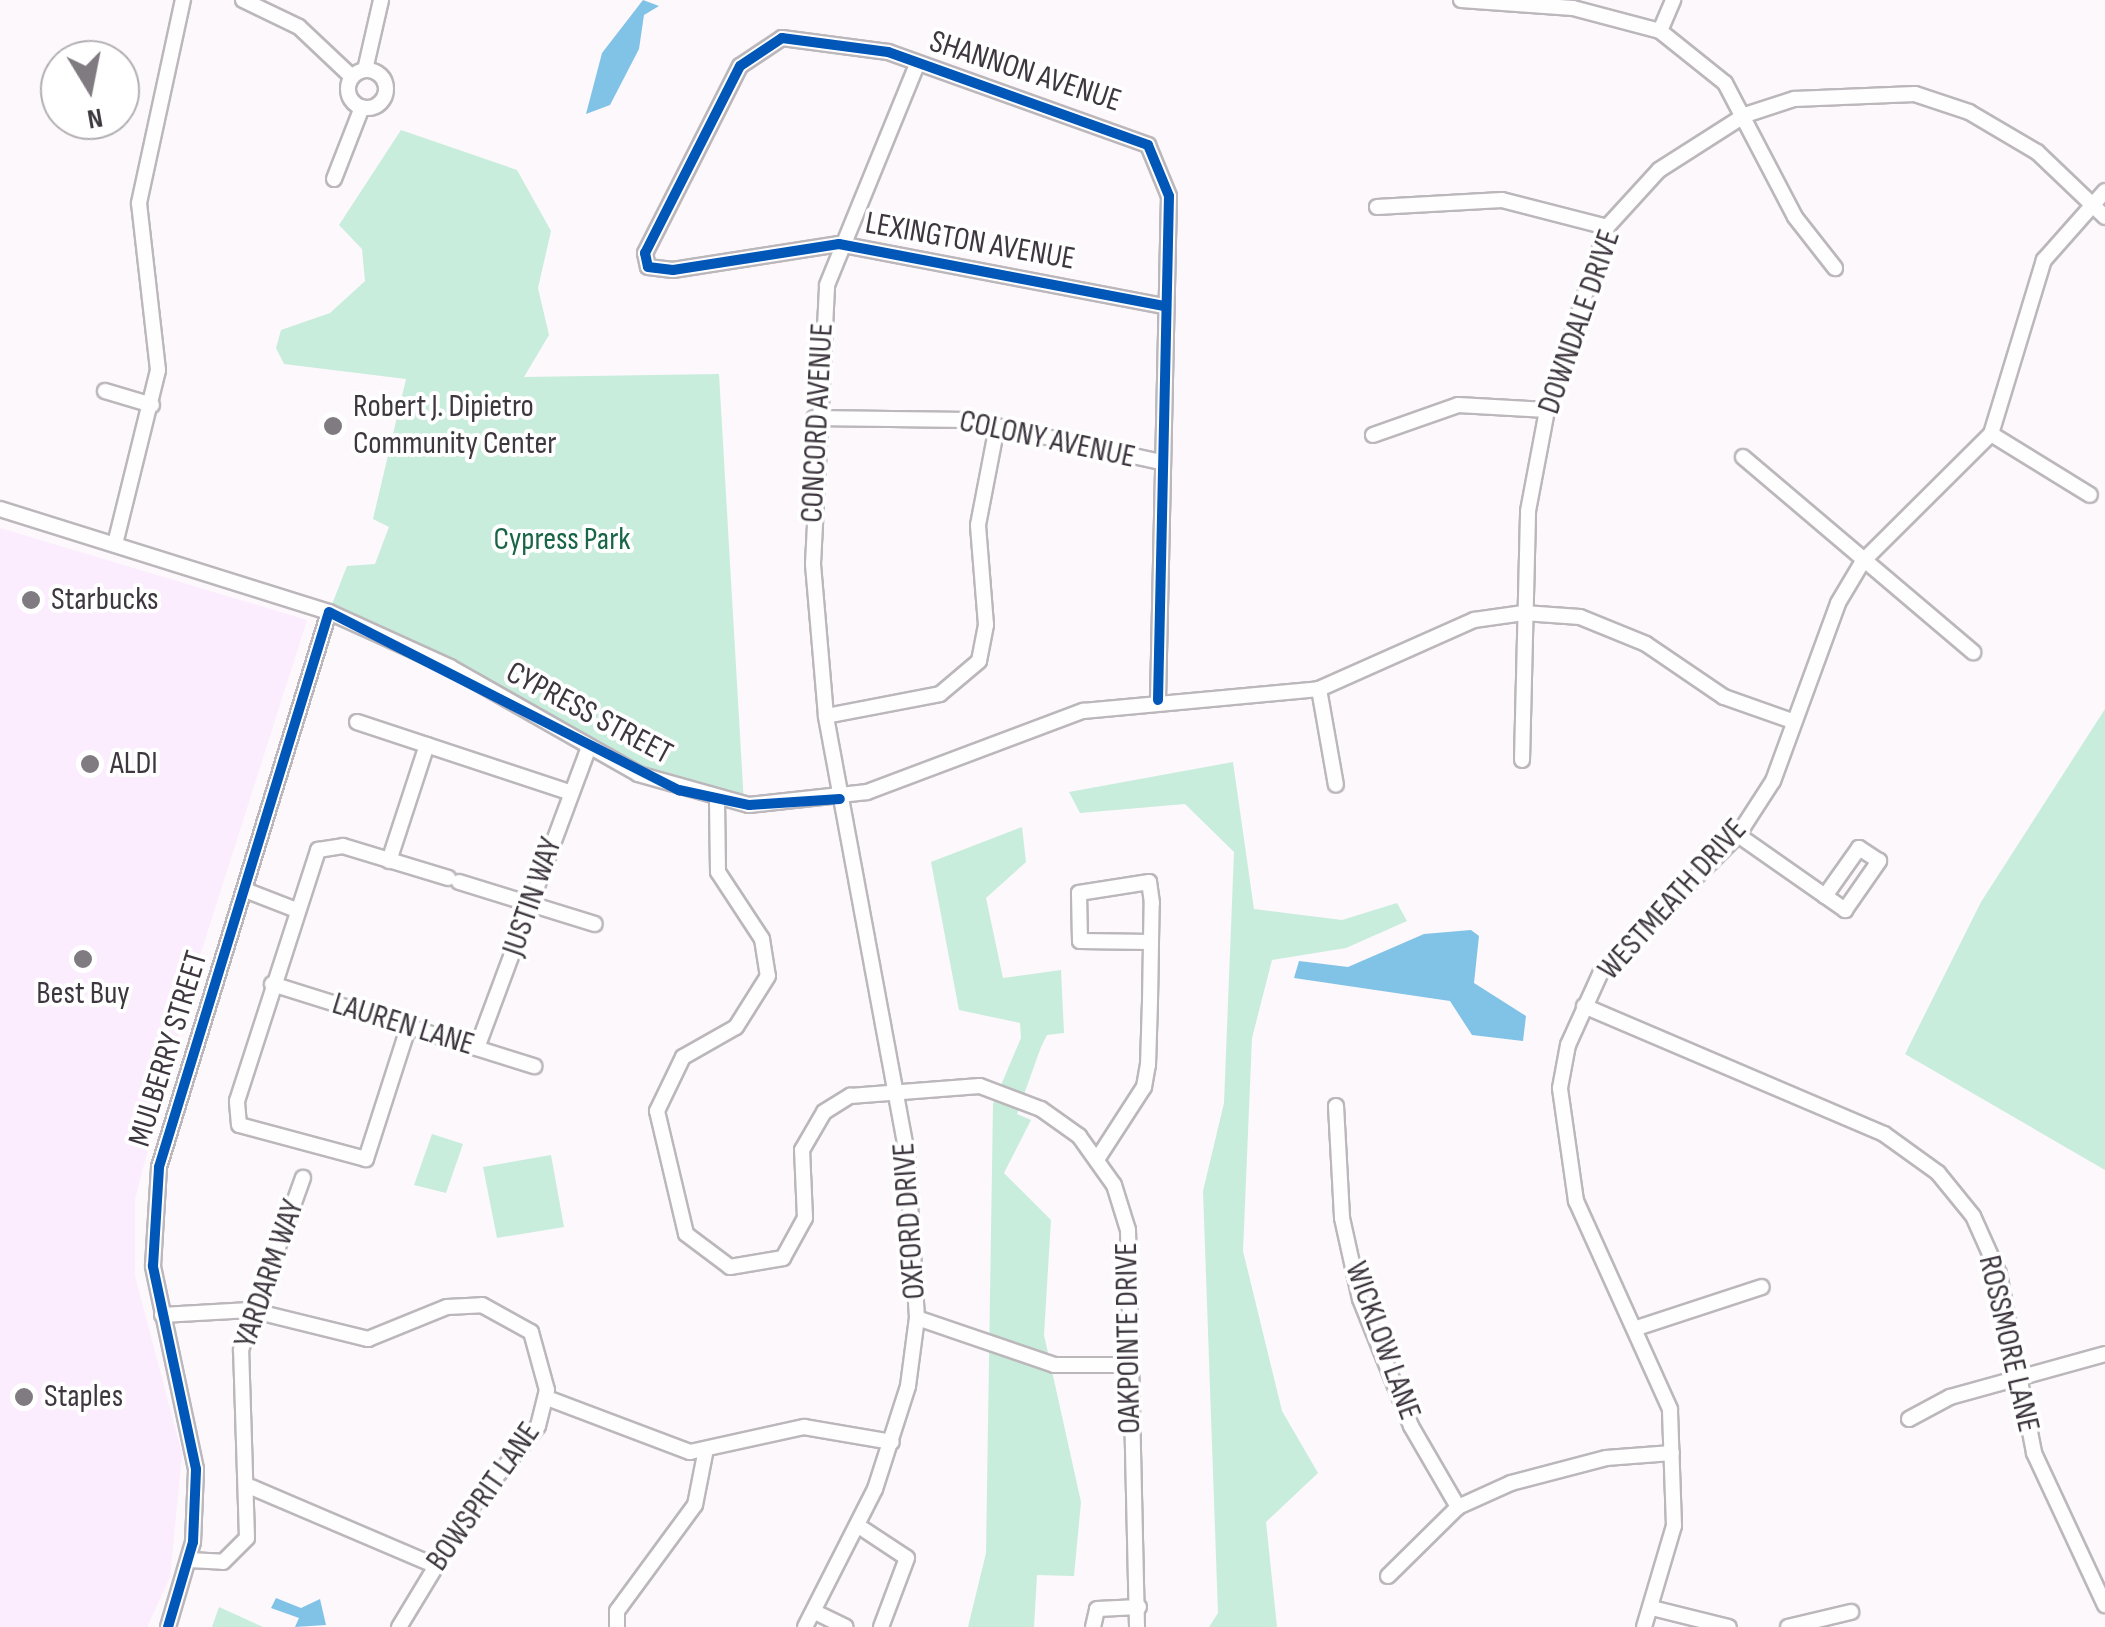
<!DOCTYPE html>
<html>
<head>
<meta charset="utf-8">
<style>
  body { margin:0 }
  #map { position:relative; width:2105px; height:1627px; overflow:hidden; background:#fcf8fc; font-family:"Sofia Sans Condensed",sans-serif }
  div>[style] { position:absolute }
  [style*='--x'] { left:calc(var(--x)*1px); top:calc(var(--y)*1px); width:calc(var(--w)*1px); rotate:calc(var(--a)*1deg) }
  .built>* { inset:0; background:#fbedfd }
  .green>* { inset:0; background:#c8eddc }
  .water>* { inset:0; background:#81c2e7 }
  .roads { filter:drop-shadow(2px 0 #bbb7bb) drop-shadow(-2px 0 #bbb7bb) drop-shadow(0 2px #bbb7bb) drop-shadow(0 -2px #bbb7bb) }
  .minor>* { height:14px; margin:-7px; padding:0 7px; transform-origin:7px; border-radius:7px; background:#fffeff }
  .minor>.ring { margin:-7px; padding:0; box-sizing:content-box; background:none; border:14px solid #fffeff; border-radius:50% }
  .cycleway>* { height:10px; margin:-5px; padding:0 5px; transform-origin:5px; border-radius:5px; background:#0057b8 }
  .dots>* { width:28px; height:28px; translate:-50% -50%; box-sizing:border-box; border:5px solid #fff; border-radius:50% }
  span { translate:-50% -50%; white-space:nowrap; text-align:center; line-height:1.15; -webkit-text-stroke:8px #fff; paint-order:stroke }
  .street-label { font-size:32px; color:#3e373f }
  .poi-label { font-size:32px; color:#3e373f }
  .left { translate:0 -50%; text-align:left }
  .park-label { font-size:32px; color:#196547 }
  .north { position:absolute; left:40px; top:40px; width:100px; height:100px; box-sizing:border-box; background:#fff; border:2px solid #b2afb2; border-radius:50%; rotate:170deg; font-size:28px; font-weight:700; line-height:40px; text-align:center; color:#3e373f }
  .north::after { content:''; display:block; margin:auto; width:35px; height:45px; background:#807b81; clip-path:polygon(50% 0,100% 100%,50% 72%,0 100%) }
</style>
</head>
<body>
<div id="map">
  <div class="built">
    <i style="clip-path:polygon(0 528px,307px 620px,196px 968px,135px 1199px,135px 1276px,182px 1454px,170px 1577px,147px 1627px,0 1627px)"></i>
  </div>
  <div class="green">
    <i style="clip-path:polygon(401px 130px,517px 170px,551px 231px,538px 288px,549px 335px,524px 377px,719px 374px,744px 804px,698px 795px,329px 612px,347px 566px,375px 564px,389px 527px,373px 519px,406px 379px,284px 364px,276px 348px,281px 330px,330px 313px,365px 281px,362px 249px,339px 225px)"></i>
    <i style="clip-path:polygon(2105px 709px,2105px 1170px,1905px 1054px,1981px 902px)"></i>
    <i style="clip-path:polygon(1233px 762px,1254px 909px,1342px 920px,1397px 903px,1407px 921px,1346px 948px,1272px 960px,1252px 1038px,1243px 1251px,1282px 1411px,1318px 1473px,1266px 1522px,1277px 1627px,1209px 1627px,1218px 1613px,1203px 1191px,1224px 1103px,1234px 852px,1185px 804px,1080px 813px,1069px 792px)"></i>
    <i style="clip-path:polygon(1022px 827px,1026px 862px,986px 898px,1003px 978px,1061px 970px,1064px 1033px,1047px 1035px,1041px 1047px,1017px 1114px,1031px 1120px,1004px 1173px,1051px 1220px,1044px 1335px,1081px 1502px,1074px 1576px,1037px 1575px,1034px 1627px,968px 1627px,986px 1553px,993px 1104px,1021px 1038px,1020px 1023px,959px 1010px,931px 862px)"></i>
    <i style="clip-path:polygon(432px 1134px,463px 1144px,446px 1193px,414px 1185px)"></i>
    <i style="clip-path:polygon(551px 1155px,564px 1227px,497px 1238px,483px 1167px)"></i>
    <i style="clip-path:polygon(219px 1607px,263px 1627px,212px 1627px)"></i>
  </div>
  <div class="water">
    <i style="clip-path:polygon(643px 0,659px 6px,644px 15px,639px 49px,610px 105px,586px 114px,602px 53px)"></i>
    <i style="clip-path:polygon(1471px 930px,1479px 936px,1474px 983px,1526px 1016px,1523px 1041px,1472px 1035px,1450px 1001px,1294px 978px,1299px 961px,1348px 967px,1424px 934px)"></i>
    <i style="clip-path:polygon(276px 1598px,301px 1608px,320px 1599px,326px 1625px,295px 1627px,299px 1618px,271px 1608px)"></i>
  </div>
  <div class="roads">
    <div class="minor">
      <i style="--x:243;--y:0;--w:62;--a:25.7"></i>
      <i style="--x:299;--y:27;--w:73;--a:43.3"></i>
      <i style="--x:1461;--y:0;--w:112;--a:4.1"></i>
      <i style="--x:1573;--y:8;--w:90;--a:14.8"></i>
      <i style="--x:1660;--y:31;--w:83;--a:38.7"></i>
      <i style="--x:1725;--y:83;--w:151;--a:62.4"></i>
      <i style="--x:1795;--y:217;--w:65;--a:51.9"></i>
      <i style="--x:1660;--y:31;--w:34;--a:-67"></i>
      <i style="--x:365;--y:70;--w:72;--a:-77.1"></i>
      <i class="ring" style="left:348px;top:70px;width:24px;height:24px"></i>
      <i style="--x:334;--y:179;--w:77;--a:-68.7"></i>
      <i style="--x:1377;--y:207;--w:125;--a:-3.2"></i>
      <i style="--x:1502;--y:200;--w:108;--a:14.4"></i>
      <i style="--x:105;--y:391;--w:49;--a:16.6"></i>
      <i style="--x:814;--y:418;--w:154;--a:0.7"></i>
      <i style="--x:968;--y:420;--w:198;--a:12.3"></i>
      <i style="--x:1991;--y:434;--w:116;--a:31.6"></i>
      <i style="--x:1373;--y:435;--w:90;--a:-19.4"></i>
      <i style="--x:1458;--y:405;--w:89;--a:3.2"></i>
      <i style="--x:1743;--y:457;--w:302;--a:40.3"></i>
      <i style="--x:0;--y:509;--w:345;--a:17.4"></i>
      <i style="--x:329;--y:612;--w:133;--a:24.4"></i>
      <i style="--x:450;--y:667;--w:216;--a:29.6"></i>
      <i style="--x:638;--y:774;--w:115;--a:15.6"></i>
      <i style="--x:749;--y:805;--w:119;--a:-6.3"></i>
      <i style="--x:867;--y:792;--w:231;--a:-20.6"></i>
      <i style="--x:1083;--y:711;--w:237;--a:-5.3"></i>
      <i style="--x:1319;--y:689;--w:170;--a:-24"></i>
      <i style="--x:1474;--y:620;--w:50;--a:-8"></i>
      <i style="--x:1524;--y:613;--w:56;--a:4.1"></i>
      <i style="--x:1580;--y:617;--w:71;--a:22.2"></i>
      <i style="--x:1646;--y:644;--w:94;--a:34.2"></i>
      <i style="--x:1724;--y:697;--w:72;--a:19.4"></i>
      <i style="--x:115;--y:544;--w:179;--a:-76.1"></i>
      <i style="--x:158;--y:370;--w:168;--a:-96.5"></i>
      <i style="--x:139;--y:203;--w:208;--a:-77.8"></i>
      <i style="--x:1319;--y:689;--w:97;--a:80"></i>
      <i style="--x:1158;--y:700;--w:504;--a:-88.75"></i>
      <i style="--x:1169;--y:196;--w:55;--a:-112.4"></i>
      <i style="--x:1148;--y:145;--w:276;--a:-160.3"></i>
      <i style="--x:888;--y:52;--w:107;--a:-172.5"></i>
      <i style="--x:782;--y:38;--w:50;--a:146.3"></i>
      <i style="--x:740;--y:66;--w:210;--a:116.9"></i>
      <i style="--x:645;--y:253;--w:14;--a:78"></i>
      <i style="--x:648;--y:267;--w:25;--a:7"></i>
      <i style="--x:673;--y:270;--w:168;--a:-8.9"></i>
      <i style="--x:839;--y:244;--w:331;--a:10.8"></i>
      <i style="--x:826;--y:716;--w:116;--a:-10.9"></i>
      <i style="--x:940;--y:694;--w:51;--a:-40.2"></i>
      <i style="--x:979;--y:661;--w:37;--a:-79"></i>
      <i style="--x:986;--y:625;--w:100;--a:-94.6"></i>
      <i style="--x:978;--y:525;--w:101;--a:-79.1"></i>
      <i style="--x:357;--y:722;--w:223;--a:18.3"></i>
      <i style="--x:1522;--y:760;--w:249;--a:-88.6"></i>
      <i style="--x:1528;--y:511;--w:103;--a:-79.3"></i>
      <i style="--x:1547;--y:410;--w:193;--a:-71.8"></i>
      <i style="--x:1607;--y:227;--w:77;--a:-47.6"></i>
      <i style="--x:1659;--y:170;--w:102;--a:-32.6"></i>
      <i style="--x:1745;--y:115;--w:52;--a:-18.1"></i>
      <i style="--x:1794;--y:99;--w:121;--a:-2.4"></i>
      <i style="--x:1915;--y:94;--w:57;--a:18.4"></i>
      <i style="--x:1969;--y:112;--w:79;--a:30.5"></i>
      <i style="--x:2037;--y:152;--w:94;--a:43.7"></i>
      <i style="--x:717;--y:800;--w:72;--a:89.2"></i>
      <i style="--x:718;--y:872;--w:80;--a:56.7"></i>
      <i style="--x:762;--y:939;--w:37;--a:81"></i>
      <i style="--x:768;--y:976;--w:60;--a:122.1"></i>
      <i style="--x:736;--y:1027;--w:61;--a:150.5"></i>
      <i style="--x:683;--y:1057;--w:60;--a:115.7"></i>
      <i style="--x:657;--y:1111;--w:126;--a:76.7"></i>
      <i style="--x:686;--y:1234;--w:55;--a:36.9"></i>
      <i style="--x:730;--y:1267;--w:54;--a:-9.6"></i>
      <i style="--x:783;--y:1258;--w:46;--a:-61.2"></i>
      <i style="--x:805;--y:1218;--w:68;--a:-92.5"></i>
      <i style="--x:802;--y:1150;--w:44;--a:-59.9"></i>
      <i style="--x:824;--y:1112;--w:31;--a:-32"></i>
      <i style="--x:850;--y:1096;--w:130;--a:-4.4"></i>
      <i style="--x:980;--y:1086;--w:65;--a:20.7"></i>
      <i style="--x:1041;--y:1109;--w:47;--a:35.4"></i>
      <i style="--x:1079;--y:1136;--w:60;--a:54.5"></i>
      <i style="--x:1114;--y:1185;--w:47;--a:72.7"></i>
      <i style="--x:1128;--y:1230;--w:397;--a:88.7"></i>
      <i style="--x:1738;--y:835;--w:131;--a:35"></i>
      <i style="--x:1845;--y:910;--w:60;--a:-55.2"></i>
      <i style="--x:1879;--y:861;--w:24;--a:-147"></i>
      <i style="--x:1859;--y:848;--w:59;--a:125.3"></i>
      <i style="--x:389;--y:861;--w:122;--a:-71.9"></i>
      <i style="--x:459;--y:882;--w:142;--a:17.2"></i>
      <i style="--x:245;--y:890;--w:53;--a:21.2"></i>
      <i style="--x:272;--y:984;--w:275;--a:17.4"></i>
      <i style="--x:1584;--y:1006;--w:326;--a:23.1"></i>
      <i style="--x:1884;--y:1134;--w:67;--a:35.8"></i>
      <i style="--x:1938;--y:1173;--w:55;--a:50.9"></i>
      <i style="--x:1973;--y:1216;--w:64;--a:65.9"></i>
      <i style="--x:1999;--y:1274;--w:182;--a:78.9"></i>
      <i style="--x:2034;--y:1453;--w:168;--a:65"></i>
      <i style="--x:409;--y:1025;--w:141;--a:107.8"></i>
      <i style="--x:366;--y:1159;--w:131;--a:-165"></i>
      <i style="--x:239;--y:1125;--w:24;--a:-95"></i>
      <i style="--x:237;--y:1101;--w:264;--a:-72.1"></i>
      <i style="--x:318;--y:850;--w:25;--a:-9"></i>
      <i style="--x:343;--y:846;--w:110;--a:16.9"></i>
      <i style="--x:477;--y:1048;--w:321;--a:-69.6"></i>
      <i style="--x:1336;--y:1106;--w:112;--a:86.9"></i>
      <i style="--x:1342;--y:1218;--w:83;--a:77.5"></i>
      <i style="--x:1360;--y:1299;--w:137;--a:68.1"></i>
      <i style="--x:1411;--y:1426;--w:94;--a:59.9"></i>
      <i style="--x:1098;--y:1158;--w:85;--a:-57.1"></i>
      <i style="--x:1144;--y:1087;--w:22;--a:-80"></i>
      <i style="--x:1148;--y:1065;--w:64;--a:-88.2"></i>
      <i style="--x:1150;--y:1001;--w:59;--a:-89"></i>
      <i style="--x:1151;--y:942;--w:39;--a:-89"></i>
      <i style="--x:1152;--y:903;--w:21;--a:-98"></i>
      <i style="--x:1149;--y:882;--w:71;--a:171.1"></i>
      <i style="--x:1079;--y:893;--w:48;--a:88.8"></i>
      <i style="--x:1080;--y:941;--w:71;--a:0.8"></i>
      <i style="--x:162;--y:1315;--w:88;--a:-3.3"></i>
      <i style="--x:250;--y:1310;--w:122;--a:13.8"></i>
      <i style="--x:368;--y:1339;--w:85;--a:-22.1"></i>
      <i style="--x:447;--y:1307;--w:35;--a:-3"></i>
      <i style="--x:482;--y:1305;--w:56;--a:28.9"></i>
      <i style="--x:531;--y:1332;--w:60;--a:74.6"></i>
      <i style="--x:547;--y:1390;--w:37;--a:104"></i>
      <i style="--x:538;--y:1426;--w:102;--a:129.4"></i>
      <i style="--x:473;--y:1505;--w:143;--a:121.2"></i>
      <i style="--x:917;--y:1318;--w:145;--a:18.9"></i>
      <i style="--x:1054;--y:1365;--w:72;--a:0"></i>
      <i style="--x:1640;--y:1327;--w:128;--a:-18.2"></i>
      <i style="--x:547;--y:1398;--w:153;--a:20.7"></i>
      <i style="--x:690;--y:1452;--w:117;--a:-12.4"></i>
      <i style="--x:804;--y:1427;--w:89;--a:9.7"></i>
      <i style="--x:1909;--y:1419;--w:47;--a:-28.2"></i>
      <i style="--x:1950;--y:1397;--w:161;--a:-15.5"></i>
      <i style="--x:251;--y:1487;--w:199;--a:23.1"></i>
      <i style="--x:860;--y:1527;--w:56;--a:33.4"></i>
      <i style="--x:907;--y:1558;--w:74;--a:110.6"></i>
      <i style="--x:189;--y:1560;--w:34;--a:3"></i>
      <i style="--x:223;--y:1562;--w:34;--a:-45"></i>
      <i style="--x:247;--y:1538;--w:188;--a:-91.8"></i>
      <i style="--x:241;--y:1350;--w:183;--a:-70.2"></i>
      <i style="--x:1388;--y:1576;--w:98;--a:-44.6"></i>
      <i style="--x:1458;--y:1507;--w:58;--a:-24.4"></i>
      <i style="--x:1511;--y:1483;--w:98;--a:-14.7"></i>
      <i style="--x:1606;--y:1458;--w:66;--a:-4.3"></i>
      <i style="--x:1652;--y:1608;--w:79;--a:13.9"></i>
      <i style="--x:815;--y:1612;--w:34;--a:26"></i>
      <i style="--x:168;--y:1627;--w:89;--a:-73.6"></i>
      <i style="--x:193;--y:1542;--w:73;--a:-87.6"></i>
      <i style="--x:196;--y:1469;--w:208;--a:-102"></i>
      <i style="--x:153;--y:1266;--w:99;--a:-86.5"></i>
      <i style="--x:159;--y:1167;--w:580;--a:-72.97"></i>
      <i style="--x:617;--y:1627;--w:16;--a:-90"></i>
      <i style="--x:617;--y:1611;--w:132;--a:-53.7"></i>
      <i style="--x:695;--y:1505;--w:52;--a:-78.9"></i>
      <i style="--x:805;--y:1627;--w:155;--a:-63.1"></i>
      <i style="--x:875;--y:1489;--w:108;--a:-72.2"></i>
      <i style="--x:908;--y:1386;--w:69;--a:-82.5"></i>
      <i style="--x:917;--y:1318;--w:164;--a:-93.5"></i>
      <i style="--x:907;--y:1154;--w:445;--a:-100.5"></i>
      <i style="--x:826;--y:716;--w:153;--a:-94.9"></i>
      <i style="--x:813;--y:564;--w:279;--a:-87.1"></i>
      <i style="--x:827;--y:285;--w:239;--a:-67.8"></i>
      <i style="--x:1093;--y:1627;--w:18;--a:-77"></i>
      <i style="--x:1097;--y:1609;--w:42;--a:-2.7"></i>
      <i style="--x:1644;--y:1627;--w:105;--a:-73.5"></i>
      <i style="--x:1674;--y:1526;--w:117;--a:-92"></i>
      <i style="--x:1670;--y:1409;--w:228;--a:-114.3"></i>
      <i style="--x:1576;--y:1201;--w:114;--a:-98.1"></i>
      <i style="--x:1560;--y:1088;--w:44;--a:-79.5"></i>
      <i style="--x:1568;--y:1045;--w:80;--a:-65.7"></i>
      <i style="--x:1601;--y:972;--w:194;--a:-45"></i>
      <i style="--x:1738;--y:835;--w:64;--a:-57.1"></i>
      <i style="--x:1773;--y:781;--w:189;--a:-69.9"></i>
      <i style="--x:1838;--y:603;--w:49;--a:-59.2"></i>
      <i style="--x:1863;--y:561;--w:180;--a:-44.8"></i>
      <i style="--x:1991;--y:434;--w:182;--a:-73.1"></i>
      <i style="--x:2044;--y:260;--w:92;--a:-48.5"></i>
      <i style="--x:1788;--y:1627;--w:65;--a:-13.4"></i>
    </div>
  </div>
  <div class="cycleway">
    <i style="--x:1158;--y:700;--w:504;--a:-88.75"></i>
    <i style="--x:1169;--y:196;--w:55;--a:-112.4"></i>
    <i style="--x:1148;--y:145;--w:276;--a:-160.3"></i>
    <i style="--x:888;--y:52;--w:107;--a:-172.5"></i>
    <i style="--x:782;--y:38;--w:50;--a:146.3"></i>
    <i style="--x:740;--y:66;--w:210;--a:116.9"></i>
    <i style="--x:645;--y:253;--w:14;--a:78"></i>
    <i style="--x:648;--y:267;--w:25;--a:7"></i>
    <i style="--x:673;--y:270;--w:168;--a:-8.9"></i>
    <i style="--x:839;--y:244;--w:331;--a:10.8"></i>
    <i style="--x:168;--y:1627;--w:89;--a:-73.6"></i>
    <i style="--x:193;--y:1542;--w:73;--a:-87.6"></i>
    <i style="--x:196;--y:1469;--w:208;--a:-102"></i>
    <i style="--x:153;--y:1266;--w:99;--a:-86.5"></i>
    <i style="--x:159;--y:1167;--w:580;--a:-72.97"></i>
    <i style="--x:329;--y:612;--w:393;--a:27"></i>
    <i style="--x:679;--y:790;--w:72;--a:12.1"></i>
    <i style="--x:749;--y:805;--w:91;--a:-3.8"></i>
  </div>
  <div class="dots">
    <i style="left:333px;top:426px;background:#807b81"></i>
    <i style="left:31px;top:600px;background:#807b81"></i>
    <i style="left:90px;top:764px;background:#807b81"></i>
    <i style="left:83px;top:959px;background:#807b81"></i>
    <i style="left:24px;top:1397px;background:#807b81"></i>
  </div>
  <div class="street-label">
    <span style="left:1025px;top:72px;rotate:18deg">SHANNON AVENUE</span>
    <span style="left:970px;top:242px;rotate:10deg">LEXINGTON AVENUE</span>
    <span style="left:1580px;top:322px;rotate:-71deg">DOWNDALE DRIVE</span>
    <span style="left:818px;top:423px;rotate:-87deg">CONCORD AVENUE</span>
    <span style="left:1047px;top:440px;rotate:12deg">COLONY AVENUE</span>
    <span style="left:589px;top:714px;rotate:28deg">CYPRESS STREET</span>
    <span style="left:533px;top:897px;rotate:-71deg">JUSTIN WAY</span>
    <span style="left:1673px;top:900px;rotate:-48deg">WESTMEATH DRIVE</span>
    <span style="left:403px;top:1025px;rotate:17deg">LAUREN LANE</span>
    <span style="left:169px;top:1049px;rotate:-73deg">MULBERRY STREET</span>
    <span style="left:910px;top:1221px;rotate:-94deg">OXFORD DRIVE</span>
    <span style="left:270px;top:1274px;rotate:-71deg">YARDARM WAY</span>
    <span style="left:1129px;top:1338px;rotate:-91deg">OAKPOINTE DRIVE</span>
    <span style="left:1382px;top:1341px;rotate:70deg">WICKLOW LANE</span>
    <span style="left:2008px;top:1344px;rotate:77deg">ROSSMORE LANE</span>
    <span style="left:484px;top:1497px;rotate:-55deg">BOWSPRIT LANE</span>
  </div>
  <div class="poi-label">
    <span class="left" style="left:353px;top:426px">Robert J. Dipietro<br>Community Center</span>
    <span class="left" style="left:51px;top:600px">Starbucks</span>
    <span class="left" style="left:110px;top:764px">ALDI</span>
    <span style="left:83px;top:994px">Best Buy</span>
    <span class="left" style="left:44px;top:1397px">Staples</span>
  </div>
  <div class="park-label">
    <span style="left:562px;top:540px">Cypress Park</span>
  </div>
  <div class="north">N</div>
</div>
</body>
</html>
